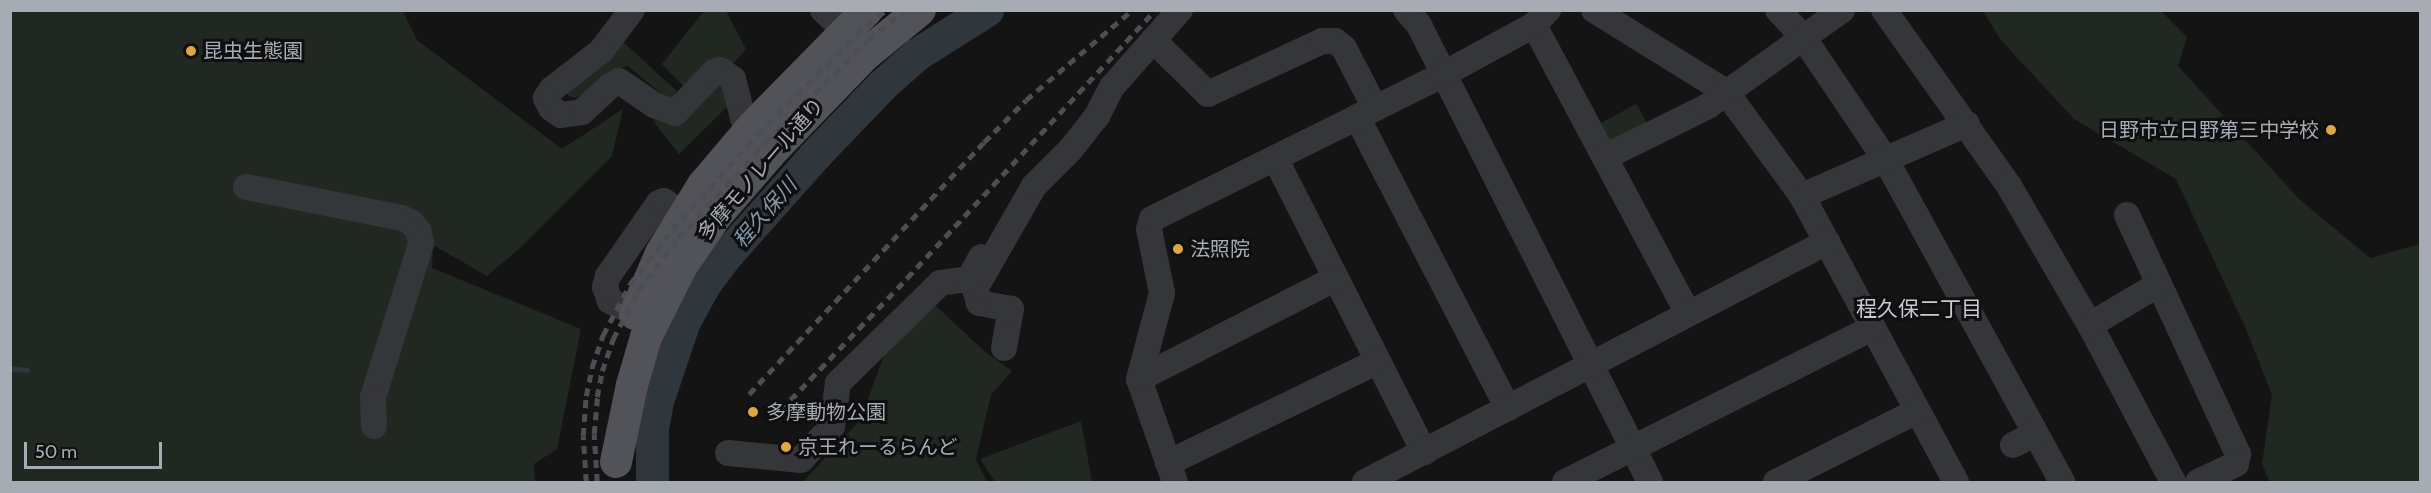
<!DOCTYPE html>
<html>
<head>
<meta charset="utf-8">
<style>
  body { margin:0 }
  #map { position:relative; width:2431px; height:493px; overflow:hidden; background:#141415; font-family:Cabin,"Noto Sans JP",sans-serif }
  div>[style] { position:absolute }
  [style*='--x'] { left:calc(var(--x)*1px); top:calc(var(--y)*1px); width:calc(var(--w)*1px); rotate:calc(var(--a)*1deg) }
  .green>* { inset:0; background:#212821 }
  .stream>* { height:5px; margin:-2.5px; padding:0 2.5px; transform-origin:2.5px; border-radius:2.5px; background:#2f373d }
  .river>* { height:33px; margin:-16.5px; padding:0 16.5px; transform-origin:16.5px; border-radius:16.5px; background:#2f373d }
  .minor>* { height:26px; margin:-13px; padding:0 13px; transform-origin:13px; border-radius:13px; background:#35363a }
  .major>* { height:32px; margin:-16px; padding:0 16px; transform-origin:16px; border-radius:16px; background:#525359 }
  .rail>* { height:4.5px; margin-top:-2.25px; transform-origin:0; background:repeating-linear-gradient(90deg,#4d4e53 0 8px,transparent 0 14px) }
  .dots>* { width:16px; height:16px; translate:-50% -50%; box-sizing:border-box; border:3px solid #0f0f10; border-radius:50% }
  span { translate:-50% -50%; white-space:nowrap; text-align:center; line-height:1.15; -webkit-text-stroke:6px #0f0f10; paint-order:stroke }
  .poi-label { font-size:20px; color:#a7acb4 }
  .left { translate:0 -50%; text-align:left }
  .right { translate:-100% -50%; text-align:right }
  .street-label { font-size:20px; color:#a7acb4 }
  .water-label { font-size:21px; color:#8299ac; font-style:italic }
  .neighbourhood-label { font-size:21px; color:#c8cad1 }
  .frame { position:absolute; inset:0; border:12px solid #a7acb4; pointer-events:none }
  .scale { position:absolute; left:24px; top:442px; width:138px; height:27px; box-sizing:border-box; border:3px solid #a7acb4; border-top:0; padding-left:8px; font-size:18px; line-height:21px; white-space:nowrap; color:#a7acb4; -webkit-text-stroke:4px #0f0f10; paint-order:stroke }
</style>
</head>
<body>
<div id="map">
  <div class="green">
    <i style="clip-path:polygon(10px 11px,403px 11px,417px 40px,562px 149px,623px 109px,612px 156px,520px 248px,487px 276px,433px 245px,432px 268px,581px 329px,557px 449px,534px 464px,535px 482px,11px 482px)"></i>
    <i style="clip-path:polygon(704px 11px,726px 11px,746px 49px,732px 65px,686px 89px,662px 64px)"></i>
    <i style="clip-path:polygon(1983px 11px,2161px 11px,2187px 37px,2178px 66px,2299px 199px,2370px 258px,2420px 244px,2420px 482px,2270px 482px,2262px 464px,2272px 395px,2246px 329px,2176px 179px,2074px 119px,2001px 40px)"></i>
    <i style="clip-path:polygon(620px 39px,682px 96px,668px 99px,628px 66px,613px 70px,584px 94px,575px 98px,569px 96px,563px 89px)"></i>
    <i style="clip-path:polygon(711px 82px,724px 86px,728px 106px,679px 154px,653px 121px,660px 119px)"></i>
    <i style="clip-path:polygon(1636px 104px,1648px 125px,1612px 144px,1601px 123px)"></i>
    <i style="clip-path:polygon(935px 305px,984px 351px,1012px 371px,991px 395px,976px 459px,987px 482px,803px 482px,860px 420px,884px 356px)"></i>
    <i style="clip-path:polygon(1081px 421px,1092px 482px,995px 482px,980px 459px)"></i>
  </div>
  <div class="stream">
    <i style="--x:10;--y:368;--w:17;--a:7"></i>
  </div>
  <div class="river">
    <i style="--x:652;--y:482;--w:53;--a:-90"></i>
    <i style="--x:652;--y:429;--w:28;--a:-80"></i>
    <i style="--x:657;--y:401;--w:84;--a:-71.4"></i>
    <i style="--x:684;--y:321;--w:43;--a:-61.1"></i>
    <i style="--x:705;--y:283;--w:38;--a:-53"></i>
    <i style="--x:728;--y:253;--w:130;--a:-48.4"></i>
    <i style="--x:814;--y:156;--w:98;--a:-46.2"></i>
    <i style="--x:882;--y:85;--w:47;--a:-41.5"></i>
    <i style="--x:917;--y:54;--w:83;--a:-32.2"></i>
  </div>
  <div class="minor">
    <i style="--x:632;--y:10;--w:51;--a:127.1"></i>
    <i style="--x:601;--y:51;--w:62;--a:142.2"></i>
    <i style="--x:552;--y:89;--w:11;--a:124"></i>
    <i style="--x:546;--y:98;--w:11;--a:63"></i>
    <i style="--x:551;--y:108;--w:12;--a:35"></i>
    <i style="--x:561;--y:115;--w:21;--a:-8"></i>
    <i style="--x:582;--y:112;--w:38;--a:-43"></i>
    <i style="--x:610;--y:86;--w:10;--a:-29"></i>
    <i style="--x:619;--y:81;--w:42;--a:34.4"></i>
    <i style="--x:654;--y:105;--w:22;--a:21"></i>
    <i style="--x:675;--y:113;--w:57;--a:-46.4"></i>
    <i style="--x:714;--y:72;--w:6;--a:-18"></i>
    <i style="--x:720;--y:70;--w:16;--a:35"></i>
    <i style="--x:733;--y:79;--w:40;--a:75.6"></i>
    <i style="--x:743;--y:118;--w:13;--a:39"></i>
    <i style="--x:823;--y:10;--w:30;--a:44"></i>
    <i style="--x:1406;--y:10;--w:20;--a:49"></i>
    <i style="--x:1419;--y:25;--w:512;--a:63.18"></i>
    <i style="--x:1594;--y:10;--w:155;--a:31.8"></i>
    <i style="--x:1726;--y:92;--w:129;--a:53.8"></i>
    <i style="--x:1802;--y:196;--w:325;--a:61.7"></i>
    <i style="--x:1778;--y:10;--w:37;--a:47"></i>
    <i style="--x:1803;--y:37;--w:148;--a:56"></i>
    <i style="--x:1886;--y:160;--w:367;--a:61.3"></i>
    <i style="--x:1884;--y:10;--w:216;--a:54.6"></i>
    <i style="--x:2009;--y:186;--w:161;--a:59.8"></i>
    <i style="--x:2090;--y:325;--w:178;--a:62.1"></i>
    <i style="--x:1534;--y:25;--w:327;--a:61.9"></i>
    <i style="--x:1153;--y:40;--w:77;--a:44.5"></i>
    <i style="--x:1208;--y:94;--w:126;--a:-24.9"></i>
    <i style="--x:1322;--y:41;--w:13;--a:0"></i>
    <i style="--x:1335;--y:41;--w:11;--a:38"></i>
    <i style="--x:1344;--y:48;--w:68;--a:62.7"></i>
    <i style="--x:1357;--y:117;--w:328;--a:62.6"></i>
    <i style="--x:1605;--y:157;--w:115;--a:-26.3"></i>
    <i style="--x:1708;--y:106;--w:165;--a:-35.6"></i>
    <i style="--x:1275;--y:158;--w:330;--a:63.1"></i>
    <i style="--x:246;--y:187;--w:159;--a:11.2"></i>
    <i style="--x:402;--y:218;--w:11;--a:27"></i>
    <i style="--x:412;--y:223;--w:11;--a:52"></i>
    <i style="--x:419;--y:232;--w:12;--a:81"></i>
    <i style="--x:421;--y:244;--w:160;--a:107.4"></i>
    <i style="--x:373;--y:397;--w:29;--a:88"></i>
    <i style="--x:1802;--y:196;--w:180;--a:-23.6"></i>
    <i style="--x:2127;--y:215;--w:264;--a:65.1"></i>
    <i style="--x:2238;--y:454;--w:10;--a:101"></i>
    <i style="--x:2236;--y:464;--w:42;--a:154.7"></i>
    <i style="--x:651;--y:321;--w:46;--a:-154"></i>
    <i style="--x:610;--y:301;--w:15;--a:-110"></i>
    <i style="--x:605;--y:287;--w:11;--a:-75"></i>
    <i style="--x:608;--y:276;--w:89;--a:-55.1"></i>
    <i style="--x:659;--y:203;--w:5;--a:-22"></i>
    <i style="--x:664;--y:201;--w:42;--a:36.3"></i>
    <i style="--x:2090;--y:325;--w:80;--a:-30.7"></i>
    <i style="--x:1004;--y:348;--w:40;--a:-80"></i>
    <i style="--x:1011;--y:309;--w:33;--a:-169"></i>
    <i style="--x:979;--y:303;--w:15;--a:-106"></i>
    <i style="--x:975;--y:289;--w:119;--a:-60.2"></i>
    <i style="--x:1034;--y:186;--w:52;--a:-45"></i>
    <i style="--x:1071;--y:149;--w:42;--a:-51.8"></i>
    <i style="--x:1097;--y:116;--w:33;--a:-63"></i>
    <i style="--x:1112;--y:87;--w:103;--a:-48.6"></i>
    <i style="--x:1139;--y:379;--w:221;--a:-27.1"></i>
    <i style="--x:2013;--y:445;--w:25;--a:-27"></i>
    <i style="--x:728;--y:453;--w:73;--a:5.5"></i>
    <i style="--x:801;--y:460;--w:46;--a:-47.6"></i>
    <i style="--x:832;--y:426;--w:43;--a:-82.1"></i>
    <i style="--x:838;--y:383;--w:143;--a:-44.4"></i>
    <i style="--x:940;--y:283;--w:29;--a:-8"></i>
    <i style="--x:969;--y:279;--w:25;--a:-61"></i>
    <i style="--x:1168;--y:463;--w:233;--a:-25.9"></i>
    <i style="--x:1175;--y:482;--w:109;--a:-109.3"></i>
    <i style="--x:1139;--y:379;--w:89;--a:-75"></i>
    <i style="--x:1162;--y:293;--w:65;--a:-101.5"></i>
    <i style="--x:1149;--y:229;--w:10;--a:-73"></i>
    <i style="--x:1152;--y:219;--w:326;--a:-26.4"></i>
    <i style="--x:1444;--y:74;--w:102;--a:-28.6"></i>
    <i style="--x:1534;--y:25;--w:21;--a:-47"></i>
    <i style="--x:1365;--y:482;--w:521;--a:-27.45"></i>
    <i style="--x:1565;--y:482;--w:344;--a:-26.6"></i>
    <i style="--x:1776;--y:482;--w:158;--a:-26.7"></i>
  </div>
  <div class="major">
    <i style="--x:635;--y:314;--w:66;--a:-66.9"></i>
    <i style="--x:661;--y:253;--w:80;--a:-58.3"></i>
    <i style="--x:703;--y:185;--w:77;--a:-49.7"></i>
    <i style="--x:753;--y:126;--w:163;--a:-45.5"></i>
    <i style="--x:616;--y:462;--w:79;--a:-78.3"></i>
    <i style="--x:632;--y:385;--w:50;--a:-73.7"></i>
    <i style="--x:646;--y:337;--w:78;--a:-63.4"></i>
    <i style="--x:681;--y:267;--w:62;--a:-55.5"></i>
    <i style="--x:716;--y:216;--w:89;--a:-49.1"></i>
    <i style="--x:774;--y:149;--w:131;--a:-45.9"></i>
    <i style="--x:865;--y:55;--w:71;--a:-39.3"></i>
  </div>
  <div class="rail">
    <i style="--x:749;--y:394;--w:345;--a:-47"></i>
    <i style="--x:984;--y:142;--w:59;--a:-45"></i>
    <i style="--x:1026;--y:100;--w:139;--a:-40.3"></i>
    <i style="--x:771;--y:420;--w:197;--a:-46.2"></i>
    <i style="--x:907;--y:278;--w:365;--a:-47.2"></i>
    <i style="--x:586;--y:482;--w:46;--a:-93.7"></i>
    <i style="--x:583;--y:436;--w:40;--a:-85.7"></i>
    <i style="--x:586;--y:396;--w:30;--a:-78"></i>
    <i style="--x:592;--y:367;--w:34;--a:-71"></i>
    <i style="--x:603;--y:335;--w:58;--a:-62.1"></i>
    <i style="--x:630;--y:284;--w:68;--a:-52.1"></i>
    <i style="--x:672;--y:230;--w:127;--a:-48.2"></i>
    <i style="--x:757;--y:135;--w:141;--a:-45.3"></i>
    <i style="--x:856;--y:35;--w:39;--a:-40"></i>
    <i style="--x:597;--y:482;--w:48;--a:-93.6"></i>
    <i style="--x:594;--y:434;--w:37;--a:-85"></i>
    <i style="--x:597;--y:397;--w:26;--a:-79"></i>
    <i style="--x:602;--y:371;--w:34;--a:-71"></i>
    <i style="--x:613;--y:339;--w:54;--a:-62.5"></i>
    <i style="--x:638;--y:291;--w:66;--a:-53"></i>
    <i style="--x:678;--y:238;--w:129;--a:-47.5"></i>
    <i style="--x:765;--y:143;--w:146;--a:-45"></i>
    <i style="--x:868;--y:40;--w:48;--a:-39"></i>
  </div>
  <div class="dots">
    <i style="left:191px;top:51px;background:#dea743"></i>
    <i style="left:2331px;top:130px;background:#dea743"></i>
    <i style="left:1178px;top:249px;background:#dea743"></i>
    <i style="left:753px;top:412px;background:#dea743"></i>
    <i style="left:786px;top:447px;background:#dea743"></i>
  </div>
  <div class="poi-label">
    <span class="left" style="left:203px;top:51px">昆虫生態園</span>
    <span class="right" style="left:2319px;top:130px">日野市立日野第三中学校</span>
    <span class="left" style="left:1190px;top:249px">法照院</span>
    <span class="left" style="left:766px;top:412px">多摩動物公園</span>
    <span class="left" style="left:798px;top:447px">京王れーるらんど</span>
  </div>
  <div class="street-label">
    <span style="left:761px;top:169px;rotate:-49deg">多摩モノレール通り</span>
  </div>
  <div class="water-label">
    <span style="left:765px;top:213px;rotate:-49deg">程久保川</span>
  </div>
  <div class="neighbourhood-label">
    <span style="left:1919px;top:309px">程久保二丁目</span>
  </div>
  <div class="frame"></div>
  <div class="scale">50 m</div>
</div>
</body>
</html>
